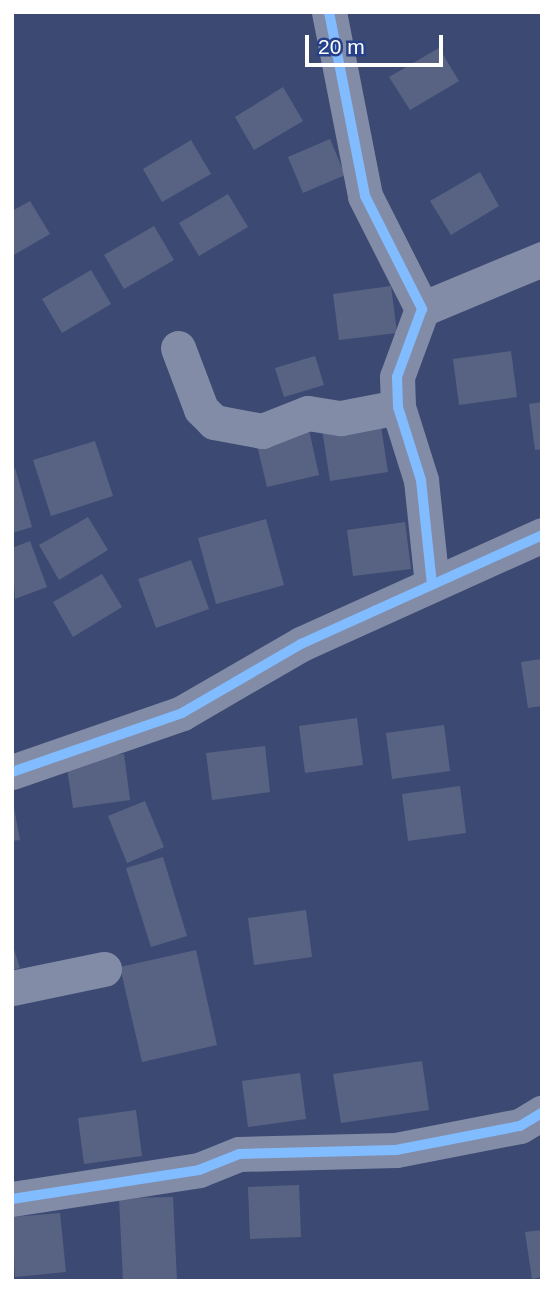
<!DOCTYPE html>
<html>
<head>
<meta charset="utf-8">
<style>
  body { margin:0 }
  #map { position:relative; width:554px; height:1293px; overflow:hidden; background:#3c4a73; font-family:Helvetica,sans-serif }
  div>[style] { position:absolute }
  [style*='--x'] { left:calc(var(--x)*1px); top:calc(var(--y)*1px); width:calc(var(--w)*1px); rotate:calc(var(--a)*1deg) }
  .building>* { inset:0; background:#586384 }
  .minor>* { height:35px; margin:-17.5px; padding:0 17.5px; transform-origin:17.5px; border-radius:17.5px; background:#838ca7 }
  .cycleway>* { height:10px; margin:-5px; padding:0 5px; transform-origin:5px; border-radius:5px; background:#80bcff }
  span { translate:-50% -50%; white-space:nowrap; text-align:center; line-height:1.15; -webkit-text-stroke:5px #264089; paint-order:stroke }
  .frame { position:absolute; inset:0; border:14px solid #fff; pointer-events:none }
  .scale { position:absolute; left:305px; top:35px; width:138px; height:32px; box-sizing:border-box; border:4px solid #fff; border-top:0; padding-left:9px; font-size:21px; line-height:24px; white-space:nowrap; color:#fff; -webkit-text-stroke:5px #264089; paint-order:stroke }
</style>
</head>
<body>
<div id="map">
  <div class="building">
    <i style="clip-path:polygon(439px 48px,459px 81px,410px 110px,389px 77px)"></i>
    <i style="clip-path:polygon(283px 87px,303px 121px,254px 150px,235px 117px)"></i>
    <i style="clip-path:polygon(330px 139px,345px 175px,303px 193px,288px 157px)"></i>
    <i style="clip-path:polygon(191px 140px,211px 174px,162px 202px,143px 169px)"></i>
    <i style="clip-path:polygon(480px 172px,499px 206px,451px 235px,430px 201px)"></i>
    <i style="clip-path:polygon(228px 194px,248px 227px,199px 256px,179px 223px)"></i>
    <i style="clip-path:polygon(30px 201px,50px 234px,12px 256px,12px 211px)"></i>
    <i style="clip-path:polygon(154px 226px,174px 260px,124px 289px,104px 255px)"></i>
    <i style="clip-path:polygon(91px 270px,111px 304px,62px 333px,42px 299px)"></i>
    <i style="clip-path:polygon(391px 286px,397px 333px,339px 340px,333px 294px)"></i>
    <i style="clip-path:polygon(511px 351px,517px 397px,459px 405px,453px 359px)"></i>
    <i style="clip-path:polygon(315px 356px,324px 385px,284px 397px,275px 368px)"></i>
    <i style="clip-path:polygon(542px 402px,542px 449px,535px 450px,529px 404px)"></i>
    <i style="clip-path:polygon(380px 420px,388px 472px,330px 481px,322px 429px)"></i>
    <i style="clip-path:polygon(309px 430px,319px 475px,267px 487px,256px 441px)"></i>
    <i style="clip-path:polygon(95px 441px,113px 496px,51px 516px,33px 460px)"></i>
    <i style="clip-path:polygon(15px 468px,32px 527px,12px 533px,12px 469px)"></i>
    <i style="clip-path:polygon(88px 517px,108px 550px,59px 580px,39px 545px)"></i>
    <i style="clip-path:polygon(266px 519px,284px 585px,216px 604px,198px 538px)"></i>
    <i style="clip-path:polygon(405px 522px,411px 569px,353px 576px,347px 530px)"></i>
    <i style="clip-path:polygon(30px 541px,47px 587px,15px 599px,12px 548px)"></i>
    <i style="clip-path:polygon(191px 560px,209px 609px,156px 628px,138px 579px)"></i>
    <i style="clip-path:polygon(102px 574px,122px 607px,73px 637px,53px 602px)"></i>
    <i style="clip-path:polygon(542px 659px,542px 706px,528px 708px,521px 662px)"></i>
    <i style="clip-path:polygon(357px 718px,363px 765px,305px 773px,299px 726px)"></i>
    <i style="clip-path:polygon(444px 725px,450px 771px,392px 779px,386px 733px)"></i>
    <i style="clip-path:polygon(265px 746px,270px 792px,212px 800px,206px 753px)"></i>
    <i style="clip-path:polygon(124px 754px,130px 800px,73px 808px,66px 761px)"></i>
    <i style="clip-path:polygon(460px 786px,466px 833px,408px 841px,402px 794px)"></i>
    <i style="clip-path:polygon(12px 797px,20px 840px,12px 841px)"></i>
    <i style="clip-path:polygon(145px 801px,164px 847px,127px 863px,108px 816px)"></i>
    <i style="clip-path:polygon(163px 857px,187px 936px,151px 947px,126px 868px)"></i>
    <i style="clip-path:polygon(306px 910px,312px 957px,254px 965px,248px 918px)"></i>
    <i style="clip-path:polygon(12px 943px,20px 968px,12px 970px)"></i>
    <i style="clip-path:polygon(196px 950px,217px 1045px,142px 1062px,120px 967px)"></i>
    <i style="clip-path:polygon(422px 1061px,429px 1110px,341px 1123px,333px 1074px)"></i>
    <i style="clip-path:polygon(300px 1073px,306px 1119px,248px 1127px,242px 1081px)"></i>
    <i style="clip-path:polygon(136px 1110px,142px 1156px,84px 1164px,78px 1118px)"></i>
    <i style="clip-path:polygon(299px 1185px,301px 1237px,250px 1239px,248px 1187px)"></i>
    <i style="clip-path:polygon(173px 1197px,177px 1281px,123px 1281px,119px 1198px)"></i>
    <i style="clip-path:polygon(60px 1213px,66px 1272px,15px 1277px,12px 1217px)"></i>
    <i style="clip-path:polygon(542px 1230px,542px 1277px,532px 1279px,525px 1232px)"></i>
  </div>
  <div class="minor">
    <i style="--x:329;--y:12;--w:187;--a:78.9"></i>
    <i style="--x:365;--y:196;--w:127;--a:63.2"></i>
    <i style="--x:422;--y:309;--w:72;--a:110.2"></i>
    <i style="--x:397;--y:377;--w:30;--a:88"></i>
    <i style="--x:398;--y:407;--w:77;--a:72.5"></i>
    <i style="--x:421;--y:480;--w:105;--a:84"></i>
    <i style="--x:422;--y:309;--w:130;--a:-22.6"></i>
    <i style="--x:178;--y:348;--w:65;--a:69.3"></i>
    <i style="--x:201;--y:409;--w:18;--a:45"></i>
    <i style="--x:214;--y:422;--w:49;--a:10.6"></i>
    <i style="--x:262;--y:431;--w:49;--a:-21.4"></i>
    <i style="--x:308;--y:413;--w:33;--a:9"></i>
    <i style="--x:341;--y:418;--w:58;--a:-10.9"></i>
    <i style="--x:12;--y:772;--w:180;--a:-19.1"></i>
    <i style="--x:182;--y:713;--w:138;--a:-30.1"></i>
    <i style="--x:301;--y:644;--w:265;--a:-24.3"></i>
    <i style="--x:12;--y:988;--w:94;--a:-11.7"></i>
    <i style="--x:12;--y:1199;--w:189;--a:-8.8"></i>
    <i style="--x:199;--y:1170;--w:43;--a:-21.8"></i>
    <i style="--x:239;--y:1154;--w:157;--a:-1.5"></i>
    <i style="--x:396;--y:1150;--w:126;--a:-11"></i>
    <i style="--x:520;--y:1126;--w:26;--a:-31"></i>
  </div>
  <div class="cycleway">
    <i style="--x:329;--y:12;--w:187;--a:78.9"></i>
    <i style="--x:365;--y:196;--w:127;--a:63.2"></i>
    <i style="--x:422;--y:309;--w:72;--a:110.2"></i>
    <i style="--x:397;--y:377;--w:30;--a:88"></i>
    <i style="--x:398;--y:407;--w:77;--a:72.5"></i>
    <i style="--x:421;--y:480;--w:105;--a:84"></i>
    <i style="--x:12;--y:772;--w:180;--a:-19.1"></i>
    <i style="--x:182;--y:713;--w:138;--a:-30.1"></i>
    <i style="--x:301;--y:644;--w:265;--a:-24.3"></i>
    <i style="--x:12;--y:1199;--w:189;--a:-8.8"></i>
    <i style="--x:199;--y:1170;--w:43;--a:-21.8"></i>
    <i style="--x:239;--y:1154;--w:157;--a:-1.5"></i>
    <i style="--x:396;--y:1150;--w:126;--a:-11"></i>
    <i style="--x:520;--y:1126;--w:26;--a:-31"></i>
  </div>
  <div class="frame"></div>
  <div class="scale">20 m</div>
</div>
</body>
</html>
